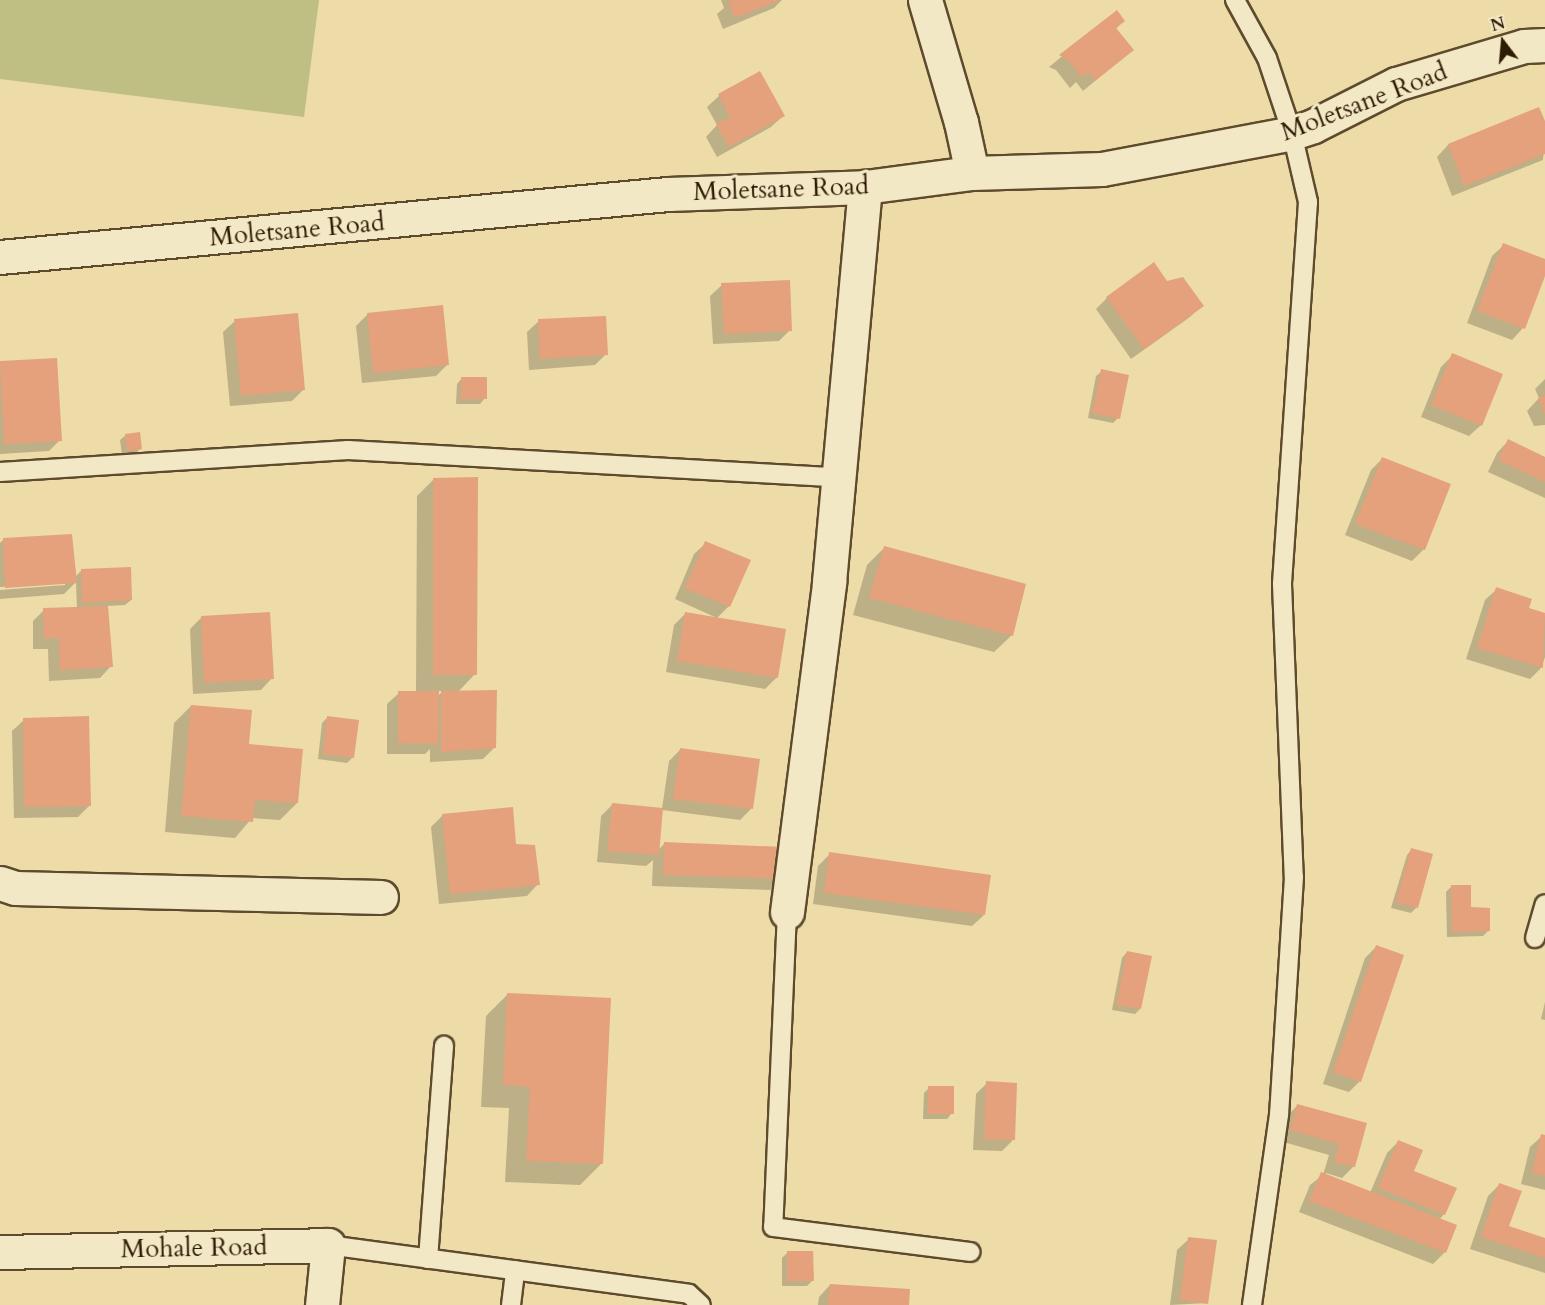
<!DOCTYPE html>
<html>
<head>
<meta charset="utf-8">
<style>
  body { margin:0 }
  #map { position:relative; width:1545px; height:1305px; overflow:hidden; background:#eddba8; font-family:Cardo,serif }
  div>[style] { position:absolute }
  [style*='--x'] { left:calc(var(--x)*1px); top:calc(var(--y)*1px); width:calc(var(--w)*1px); rotate:calc(var(--a)*1deg) }
  .green>* { inset:0; background:#bfbe83 }
  .shadow>* { inset:0; background:#0003 }
  .building>* { inset:0; background:#e5a17b }
  .roads { filter:drop-shadow(2px 0 #5e4b2d) drop-shadow(-2px 0 #5e4b2d) drop-shadow(0 2px #5e4b2d) drop-shadow(0 -2px #5e4b2d) }
  .lane>* { height:18px; margin:-9px; padding:0 9px; transform-origin:9px; border-radius:9px; background:#f3e8c6 }
  .street>* { height:33px; margin:-16.5px; padding:0 16.5px; transform-origin:16.5px; border-radius:16.5px; background:#f3e8c6 }
  span { translate:-50% -50%; white-space:nowrap; text-align:center; line-height:1.15; -webkit-text-stroke:6px #f3e8c6; paint-order:stroke }
  .street-label { font-size:26px; color:#2e1b04 }
  .north { position:absolute; left:1473px; top:12px; width:60px; height:60px; -webkit-text-stroke:4px #f3e8c6; paint-order:stroke; rotate:344deg; font-size:16px; font-weight:700; line-height:24px; text-align:center; color:#2e1b04 }
  .north::after { content:''; display:block; margin:auto; width:21px; height:27px; background:#2e1b04; clip-path:polygon(50% 0,100% 100%,50% 72%,0 100%) }
</style>
</head>
<body>
<div id="map">
  <div class="green">
    <i style="clip-path:polygon(0 0,319px 0,304px 117px,0 79px)"></i>
  </div>
  <div class="shadow">
    <i style="clip-path:polygon(721px 0,782px 0,774px 8px,723px 29px,717px 14px,724px 8px)"></i>
    <i style="clip-path:polygon(1116px 12px,1123px 21px,1115px 30px,1132px 50px,1083px 91px,1076px 82px,1070px 88px,1056px 70px,1049px 67px)"></i>
    <i style="clip-path:polygon(759px 73px,783px 116px,771px 127px,717px 157px,706px 137px,717px 125px,707px 107px,719px 96px)"></i>
    <i style="clip-path:polygon(1545px 125px,1543px 160px,1452px 196px,1437px 157px,1448px 145px)"></i>
    <i style="clip-path:polygon(1504px 245px,1545px 260px,1545px 272px,1523px 328px,1512px 340px,1467px 323px,1492px 256px)"></i>
    <i style="clip-path:polygon(1167px 283px,1202px 305px,1190px 317px,1131px 359px,1096px 309px,1107px 298px)"></i>
    <i style="clip-path:polygon(722px 285px,790px 330px,779px 341px,713px 344px,710px 296px)"></i>
    <i style="clip-path:polygon(368px 314px,447px 365px,436px 376px,362px 383px,356px 326px)"></i>
    <i style="clip-path:polygon(235px 321px,303px 390px,292px 401px,230px 406px,223px 332px)"></i>
    <i style="clip-path:polygon(539px 321px,606px 354px,595px 365px,529px 370px,527px 332px)"></i>
    <i style="clip-path:polygon(1453px 355px,1481px 425px,1469px 436px,1421px 417px,1441px 367px)"></i>
    <i style="clip-path:polygon(56px 359px,60px 440px,49px 451px,0 454px,0 362px)"></i>
    <i style="clip-path:polygon(1102px 371px,1118px 418px,1113px 423px,1088px 418px,1096px 376px)"></i>
    <i style="clip-path:polygon(462px 378px,485px 398px,480px 404px,456px 404px,457px 384px)"></i>
    <i style="clip-path:polygon(1545px 379px,1545px 425px,1534px 426px,1527px 411px,1539px 398px,1535px 389px)"></i>
    <i style="clip-path:polygon(126px 435px,140px 449px,135px 454px,122px 455px,120px 440px)"></i>
    <i style="clip-path:polygon(1508px 441px,1545px 458px,1545px 498px,1488px 472px,1497px 453px)"></i>
    <i style="clip-path:polygon(1382px 459px,1424px 549px,1412px 561px,1345px 535px,1371px 470px)"></i>
    <i style="clip-path:polygon(evenodd,434px 479px,475px 674px,457px 693px,495px 747px,483px 759px,430px 762px,430px 749px,425px 754px,387px 754px,387px 704px,399px 693px,416px 693px,417px 496px,434px 479px,437px 691px,443px 691px,437px 697px,437px 691px)"></i>
    <i style="clip-path:polygon(3px 540px,75px 577px,82px 570px,131px 600px,125px 605px,106px 606px,111px 666px,100px 678px,49px 681px,48px 649px,33px 649px,33px 621px,44px 610px,77px 609px,76px 582px,64px 594px,0 599px,0 590px,65px 585px,65px 582px,0 587px,0 543px)"></i>
    <i style="clip-path:polygon(706px 543px,729px 606px,717px 618px,777px 677px,765px 689px,666px 672px,674px 625px,686px 613px,717px 618px,675px 599px,694px 554px)"></i>
    <i style="clip-path:polygon(884px 548px,1012px 635px,994px 652px,853px 615px,867px 565px)"></i>
    <i style="clip-path:polygon(1497px 589px,1527px 609px,1545px 615px,1545px 657px,1541px 668px,1530px 679px,1466px 659px,1485px 600px)"></i>
    <i style="clip-path:polygon(202px 617px,272px 678px,261px 690px,193px 694px,190px 629px)"></i>
    <i style="clip-path:polygon(191px 706px,247px 746px,297px 803px,280px 820px,252px 818px,235px 838px,165px 832px,174px 723px)"></i>
    <i style="clip-path:polygon(328px 717px,353px 757px,347px 763px,318px 759px,322px 723px)"></i>
    <i style="clip-path:polygon(24px 720px,89px 806px,78px 817px,14px 818px,12px 731px)"></i>
    <i style="clip-path:polygon(680px 750px,751px 809px,740px 820px,662px 810px,658px 850px,664px 844px,782px 879px,770px 890px,652px 886px,653px 860px,646px 866px,597px 862px,601px 816px,612px 805px,662px 809px,669px 761px)"></i>
    <i style="clip-path:polygon(442px 816px,515px 846px,538px 884px,527px 896px,439px 904px,431px 827px)"></i>
    <i style="clip-path:polygon(1412px 849px,1416px 908px,1411px 913px,1391px 908px,1407px 855px)"></i>
    <i style="clip-path:polygon(830px 854px,984px 915px,972px 926px,813px 904px,818px 866px)"></i>
    <i style="clip-path:polygon(1452px 886px,1488px 931px,1483px 936px,1447px 937px,1446px 892px)"></i>
    <i style="clip-path:polygon(1376px 947px,1360px 1081px,1349px 1092px,1323px 1084px,1365px 958px)"></i>
    <i style="clip-path:polygon(1127px 952px,1140px 1009px,1135px 1014px,1112px 1010px,1122px 958px)"></i>
    <i style="clip-path:polygon(508px 994px,602px 1163px,580px 1185px,505px 1182px,509px 1108px,481px 1107px,486px 1016px)"></i>
    <i style="clip-path:polygon(1545px 1002px,1545px 1020px,1541px 1019px)"></i>
    <i style="clip-path:polygon(987px 1083px,1013px 1140px,1002px 1151px,973px 1150px,976px 1094px)"></i>
    <i style="clip-path:polygon(929px 1088px,952px 1113px,947px 1119px,923px 1119px,924px 1093px)"></i>
    <i style="clip-path:polygon(1298px 1105px,1365px 1124px,1354px 1166px,1342px 1178px,1326px 1173px,1325px 1175px,1370px 1193px,1387px 1153px,1398px 1142px,1412px 1172px,1444px 1214px,1439px 1220px,1455px 1226px,1444px 1253px,1433px 1264px,1299px 1212px,1310px 1185px,1323px 1175px,1329px 1155px,1280px 1141px,1286px 1117px)"></i>
    <i style="clip-path:polygon(1542px 1136px,1545px 1137px,1545px 1190px,1521px 1184px,1530px 1147px)"></i>
    <i style="clip-path:polygon(1500px 1184px,1507px 1227px,1545px 1240px,1545px 1273px,1470px 1249px,1488px 1196px)"></i>
    <i style="clip-path:polygon(1189px 1239px,1207px 1303px,1170px 1305px,1177px 1250px)"></i>
    <i style="clip-path:polygon(787px 1253px,812px 1281px,807px 1286px,782px 1286px,782px 1258px)"></i>
    <i style="clip-path:polygon(830px 1285px,907px 1305px,818px 1305px,819px 1297px)"></i>
  </div>
  <div class="building">
    <i style="clip-path:polygon(733px 0,780px 0,735px 18px,728px 2px)"></i>
    <i style="clip-path:polygon(1117px 10px,1125px 21px,1116px 28px,1134px 50px,1095px 81px,1089px 72px,1082px 77px,1067px 59px,1059px 55px)"></i>
    <i style="clip-path:polygon(760px 71px,785px 116px,729px 147px,716px 124px,730px 117px,718px 94px)"></i>
    <i style="clip-path:polygon(1539px 107px,1545px 121px,1545px 154px,1464px 186px,1448px 144px)"></i>
    <i style="clip-path:polygon(1503px 243px,1545px 259px,1545px 276px,1525px 329px,1477px 311px)"></i>
    <i style="clip-path:polygon(1154px 262px,1167px 281px,1183px 277px,1204px 306px,1144px 349px,1106px 297px)"></i>
    <i style="clip-path:polygon(790px 280px,792px 331px,724px 334px,721px 283px)"></i>
    <i style="clip-path:polygon(443px 305px,449px 365px,373px 373px,367px 313px)"></i>
    <i style="clip-path:polygon(298px 313px,305px 390px,241px 396px,234px 319px)"></i>
    <i style="clip-path:polygon(606px 316px,608px 355px,540px 359px,538px 319px)"></i>
    <i style="clip-path:polygon(1452px 353px,1503px 374px,1482px 426px,1431px 405px)"></i>
    <i style="clip-path:polygon(57px 358px,62px 441px,4px 444px,0 361px)"></i>
    <i style="clip-path:polygon(1101px 369px,1129px 375px,1120px 419px,1092px 413px)"></i>
    <i style="clip-path:polygon(461px 377px,487px 377px,487px 399px,461px 399px)"></i>
    <i style="clip-path:polygon(1545px 395px,1545px 415px,1538px 398px)"></i>
    <i style="clip-path:polygon(140px 432px,142px 449px,127px 451px,125px 434px)"></i>
    <i style="clip-path:polygon(1508px 439px,1545px 457px,1545px 482px,1498px 460px)"></i>
    <i style="clip-path:polygon(1382px 457px,1451px 484px,1425px 550px,1355px 524px)"></i>
    <i style="clip-path:polygon(478px 477px,477px 675px,433px 675px,433px 478px)"></i>
    <i style="clip-path:polygon(72px 534px,77px 583px,5px 588px,3px 538px)"></i>
    <i style="clip-path:polygon(705px 541px,751px 560px,730px 607px,685px 588px)"></i>
    <i style="clip-path:polygon(884px 546px,1026px 584px,1013px 636px,869px 598px)"></i>
    <i style="clip-path:polygon(131px 567px,132px 600px,82px 603px,81px 569px)"></i>
    <i style="clip-path:polygon(1496px 587px,1532px 599px,1529px 608px,1545px 613px,1543px 668px,1477px 648px)"></i>
    <i style="clip-path:polygon(108px 606px,113px 667px,60px 670px,59px 638px,44px 638px,43px 608px)"></i>
    <i style="clip-path:polygon(270px 612px,274px 679px,204px 683px,201px 616px)"></i>
    <i style="clip-path:polygon(685px 612px,786px 629px,778px 678px,677px 661px)"></i>
    <i style="clip-path:polygon(497px 690px,496px 748px,441px 752px,441px 691px)"></i>
    <i style="clip-path:polygon(398px 691px,439px 691px,438px 744px,398px 743px)"></i>
    <i style="clip-path:polygon(191px 705px,252px 710px,249px 744px,303px 749px,298px 803px,255px 800px,253px 822px,181px 816px)"></i>
    <i style="clip-path:polygon(89px 716px,91px 806px,24px 807px,23px 718px)"></i>
    <i style="clip-path:polygon(327px 716px,359px 720px,354px 758px,323px 754px)"></i>
    <i style="clip-path:polygon(680px 748px,760px 759px,753px 809px,673px 799px)"></i>
    <i style="clip-path:polygon(612px 803px,663px 808px,659px 855px,607px 851px)"></i>
    <i style="clip-path:polygon(513px 807px,516px 844px,535px 845px,540px 885px,450px 894px,442px 814px)"></i>
    <i style="clip-path:polygon(664px 842px,785px 847px,783px 879px,663px 875px)"></i>
    <i style="clip-path:polygon(1411px 848px,1433px 854px,1418px 908px,1396px 902px)"></i>
    <i style="clip-path:polygon(829px 852px,991px 875px,985px 915px,824px 893px)"></i>
    <i style="clip-path:polygon(1451px 885px,1471px 885px,1471px 907px,1490px 908px,1490px 931px,1452px 932px)"></i>
    <i style="clip-path:polygon(1376px 945px,1404px 955px,1361px 1082px,1333px 1072px)"></i>
    <i style="clip-path:polygon(1127px 951px,1152px 956px,1141px 1009px,1116px 1005px)"></i>
    <i style="clip-path:polygon(507px 993px,611px 998px,603px 1164px,526px 1161px,530px 1087px,503px 1085px)"></i>
    <i style="clip-path:polygon(986px 1081px,1017px 1083px,1015px 1140px,984px 1139px)"></i>
    <i style="clip-path:polygon(928px 1086px,954px 1086px,954px 1114px,928px 1114px)"></i>
    <i style="clip-path:polygon(1297px 1104px,1367px 1123px,1355px 1167px,1334px 1162px,1339px 1144px,1290px 1130px)"></i>
    <i style="clip-path:polygon(1541px 1134px,1545px 1135px,1545px 1176px,1532px 1173px)"></i>
    <i style="clip-path:polygon(1398px 1140px,1423px 1150px,1414px 1171px,1457px 1188px,1445px 1215px,1378px 1188px)"></i>
    <i style="clip-path:polygon(1321px 1172px,1457px 1225px,1446px 1253px,1309px 1201px)"></i>
    <i style="clip-path:polygon(1499px 1183px,1522px 1191px,1509px 1226px,1545px 1238px,1545px 1258px,1481px 1237px)"></i>
    <i style="clip-path:polygon(1188px 1237px,1217px 1240px,1208px 1304px,1180px 1300px)"></i>
    <i style="clip-path:polygon(787px 1251px,813px 1251px,814px 1281px,787px 1281px)"></i>
    <i style="clip-path:polygon(830px 1284px,910px 1289px,909px 1305px,828px 1305px)"></i>
  </div>
  <div class="roads">
    <div class="lane">
      <i style="--x:1235;--y:0;--w:66;--a:61.1"></i>
      <i style="--x:1267;--y:58;--w:79;--a:71.6"></i>
      <i style="--x:1292;--y:133;--w:71;--a:76.9"></i>
      <i style="--x:1308;--y:202;--w:383;--a:93.9"></i>
      <i style="--x:1282;--y:584;--w:293;--a:87.7"></i>
      <i style="--x:1294;--y:877;--w:238;--a:93.6"></i>
      <i style="--x:1279;--y:1115;--w:192;--a:98.1"></i>
      <i style="--x:0;--y:472;--w:349;--a:-3.6"></i>
      <i style="--x:348;--y:450;--w:491;--a:3.2"></i>
      <i style="--x:787;--y:912;--w:315;--a:92.5"></i>
      <i style="--x:773;--y:1227;--w:199;--a:7.2"></i>
      <i style="--x:1535;--y:938;--w:35;--a:-74"></i>
      <i style="--x:328;--y:1245;--w:364;--a:7.7"></i>
      <i style="--x:689;--y:1294;--w:16;--a:43"></i>
      <i style="--x:428;--y:1259;--w:214;--a:-85.7"></i>
      <i style="--x:511;--y:1305;--w:35;--a:-83"></i>
    </div>
    <div class="street">
      <i style="--x:925;--y:0;--w:127;--a:73.6"></i>
      <i style="--x:961;--y:122;--w:52;--a:77.8"></i>
      <i style="--x:0;--y:257;--w:671;--a:-5.39"></i>
      <i style="--x:668;--y:194;--w:197;--a:-2"></i>
      <i style="--x:865;--y:187;--w:108;--a:-7.5"></i>
      <i style="--x:972;--y:173;--w:130;--a:-1.8"></i>
      <i style="--x:1102;--y:169;--w:193;--a:-10.7"></i>
      <i style="--x:1292;--y:133;--w:22;--a:-18"></i>
      <i style="--x:1313;--y:126;--w:93;--a:-26.8"></i>
      <i style="--x:1396;--y:84;--w:134;--a:-16.5"></i>
      <i style="--x:1524;--y:46;--w:21;--a:-3"></i>
      <i style="--x:0;--y:883;--w:16;--a:18"></i>
      <i style="--x:15;--y:888;--w:366;--a:1.4"></i>
      <i style="--x:787;--y:912;--w:333;--a:-82.7"></i>
      <i style="--x:829;--y:582;--w:397;--a:-84.8"></i>
      <i style="--x:0;--y:1252;--w:328;--a:-1.2"></i>
      <i style="--x:328;--y:1245;--w:60;--a:95.7"></i>
    </div>
  </div>
  <div class="street-label">
    <span style="left:1364px;top:102px;rotate:-21deg">Moletsane Road</span>
    <span style="left:781px;top:189px;rotate:-2deg">Moletsane Road</span>
    <span style="left:297px;top:230px;rotate:-5deg">Moletsane Road</span>
    <span style="left:194px;top:1248px;rotate:-1deg">Mohale Road</span>
  </div>
  <div class="north">N</div>
</div>
</body>
</html>
